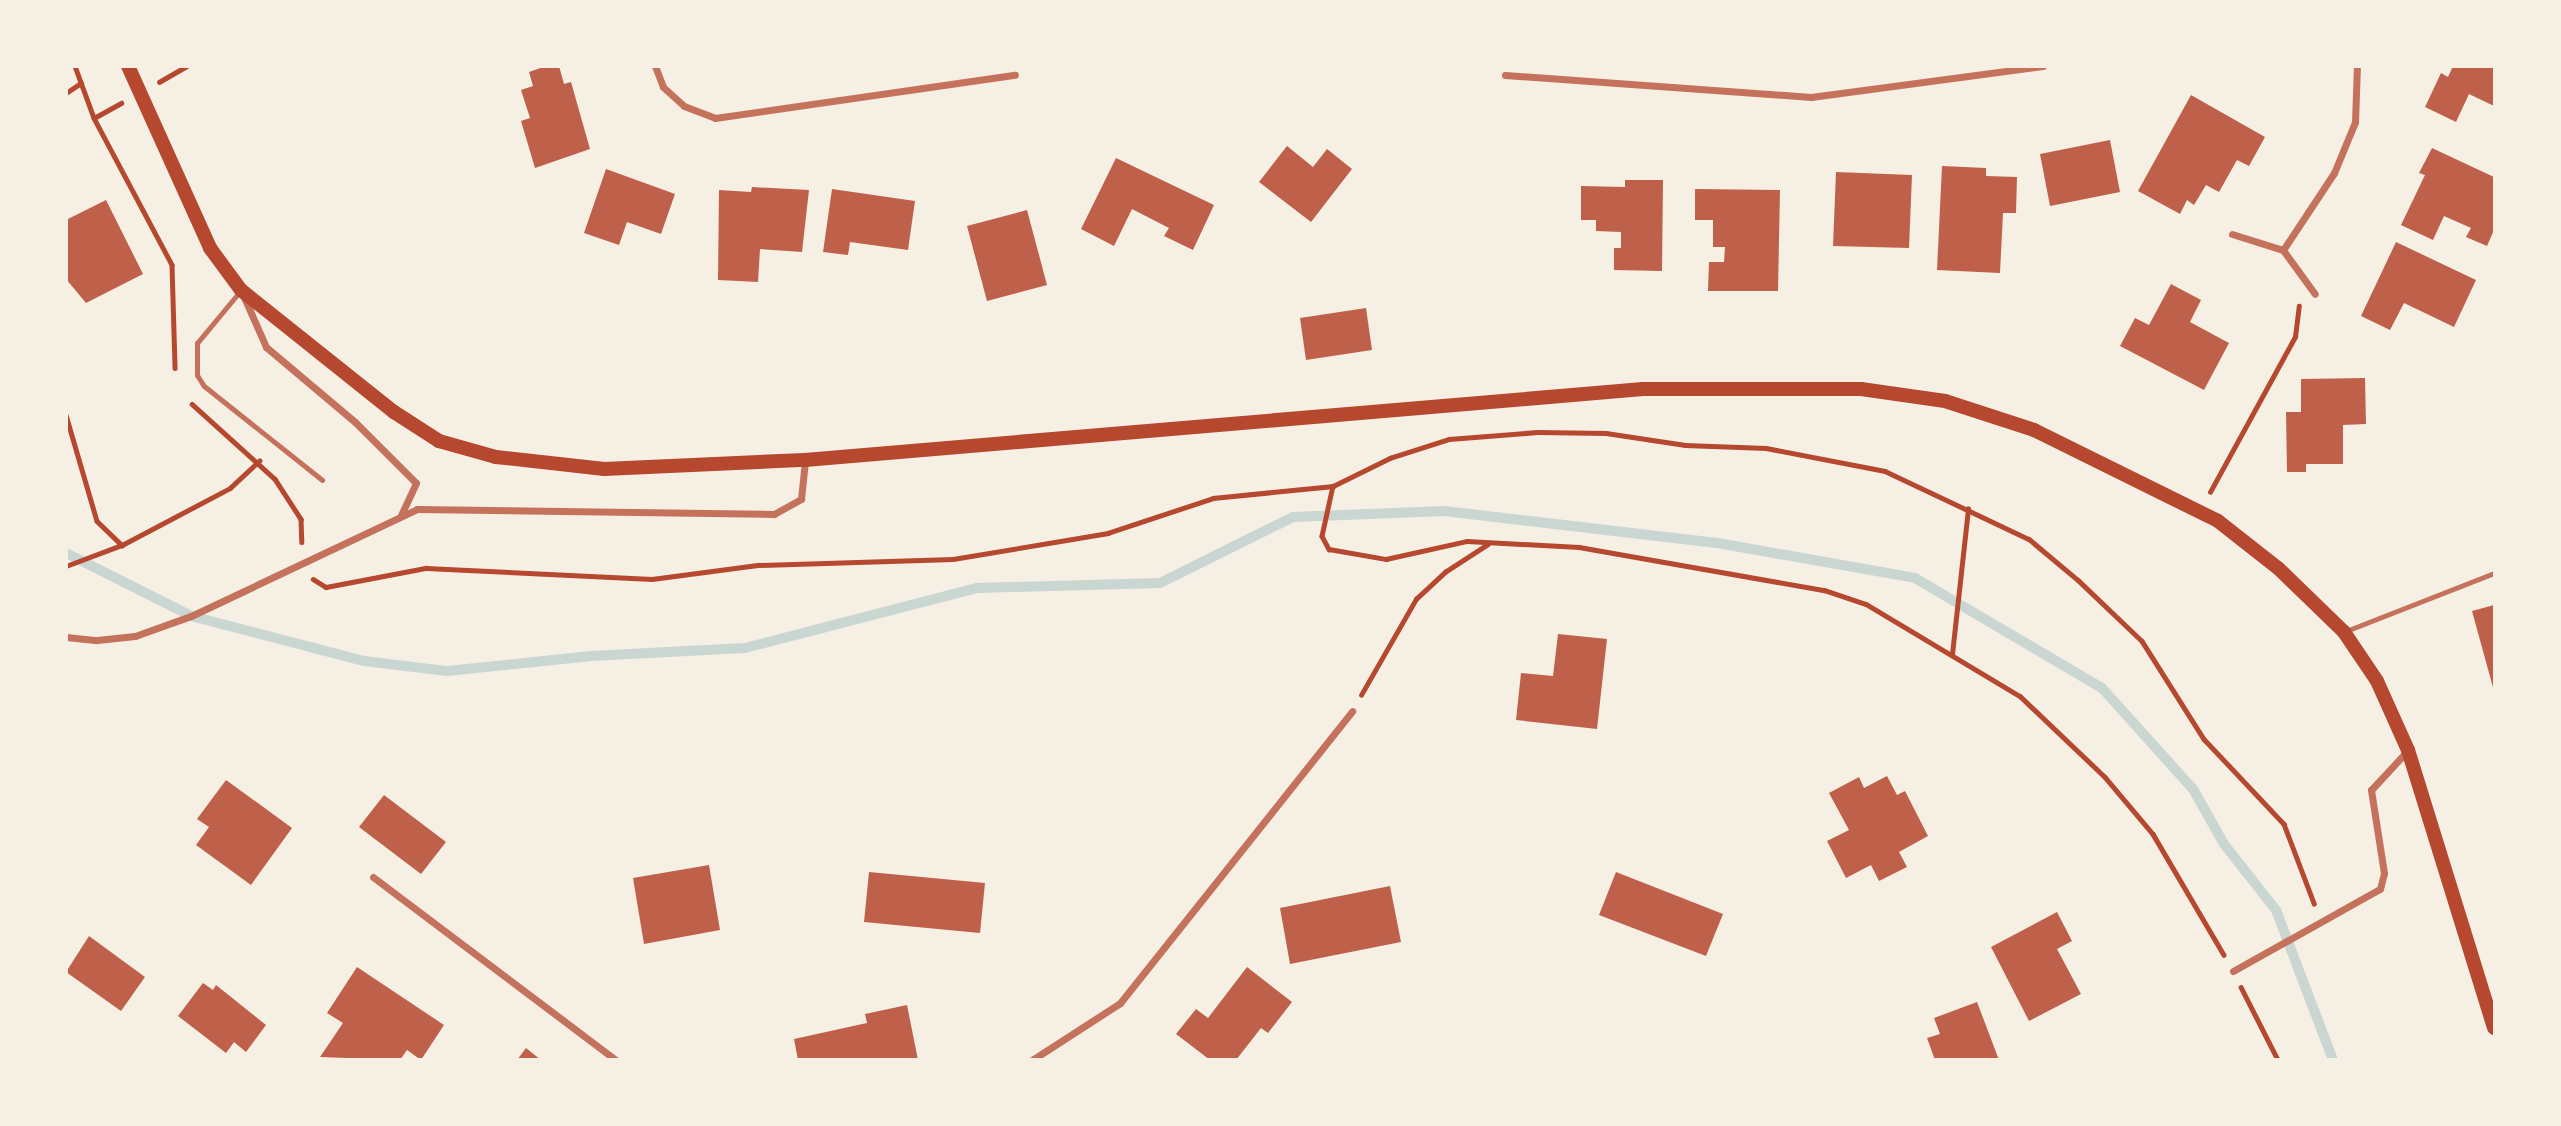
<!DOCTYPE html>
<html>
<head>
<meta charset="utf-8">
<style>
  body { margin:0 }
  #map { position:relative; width:2561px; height:1126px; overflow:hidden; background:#f6efe4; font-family:"Alegreya Sans",sans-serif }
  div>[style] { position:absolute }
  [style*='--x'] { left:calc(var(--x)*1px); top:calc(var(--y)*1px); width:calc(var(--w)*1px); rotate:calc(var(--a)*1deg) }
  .stream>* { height:10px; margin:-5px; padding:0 5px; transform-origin:5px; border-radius:5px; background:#c9d6d2 }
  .building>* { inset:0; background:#bf614a }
  .path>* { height:4.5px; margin:-2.25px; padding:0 2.25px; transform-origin:2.25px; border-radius:2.25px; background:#b5482f }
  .service>* { height:5px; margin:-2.5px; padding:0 2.5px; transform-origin:2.5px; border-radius:2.5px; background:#c5725c }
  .minor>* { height:7px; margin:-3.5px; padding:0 3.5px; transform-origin:3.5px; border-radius:3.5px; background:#c5725c }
  .secondary>* { height:14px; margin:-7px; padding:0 7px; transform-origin:7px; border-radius:7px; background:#b5482f }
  span { translate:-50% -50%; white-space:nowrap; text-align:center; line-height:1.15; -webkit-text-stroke:5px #f6efe4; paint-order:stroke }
  .frame { position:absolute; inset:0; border:68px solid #f6efe4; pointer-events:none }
</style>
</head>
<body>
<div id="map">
  <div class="stream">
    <i style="--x:66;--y:553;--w:140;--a:26.7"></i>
    <i style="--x:191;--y:616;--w:179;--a:14.6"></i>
    <i style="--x:364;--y:661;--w:84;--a:6.9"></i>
    <i style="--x:447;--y:671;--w:145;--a:-5.9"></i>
    <i style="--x:591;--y:656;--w:154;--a:-3"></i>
    <i style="--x:745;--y:648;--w:240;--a:-14.5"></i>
    <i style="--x:977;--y:588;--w:183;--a:-1.6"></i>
    <i style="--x:1160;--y:583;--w:148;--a:-26.4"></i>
    <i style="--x:1293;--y:517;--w:151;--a:-2.3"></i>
    <i style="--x:1444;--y:511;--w:281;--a:6.7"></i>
    <i style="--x:1723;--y:544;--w:195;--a:10"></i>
    <i style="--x:1915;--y:578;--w:217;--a:30.5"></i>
    <i style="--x:2102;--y:688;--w:136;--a:48"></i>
    <i style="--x:2193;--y:789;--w:63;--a:60.6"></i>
    <i style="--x:2224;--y:844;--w:84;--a:51.8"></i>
    <i style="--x:2276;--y:910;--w:160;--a:69.2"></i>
  </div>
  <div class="building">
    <i style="clip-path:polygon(546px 66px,559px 66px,564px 84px,571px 82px,590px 149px,535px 168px,521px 121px,530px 118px,521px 90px,533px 86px,529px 72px)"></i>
    <i style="clip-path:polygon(2453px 66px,2494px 66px,2494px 106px,2469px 94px,2456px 122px,2425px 107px,2441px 73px,2448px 77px)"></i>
    <i style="clip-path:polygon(2191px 95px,2265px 137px,2249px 166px,2237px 160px,2219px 192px,2206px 185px,2194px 205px,2187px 200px,2180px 214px,2138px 191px)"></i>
    <i style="clip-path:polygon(2110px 140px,2120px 192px,2050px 206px,2040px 154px)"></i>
    <i style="clip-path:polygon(1287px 146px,1313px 167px,1327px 149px,1352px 169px,1311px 222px,1259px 182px)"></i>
    <i style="clip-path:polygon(2432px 148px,2494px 177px,2494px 230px,2487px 246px,2466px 237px,2471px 228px,2444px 216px,2433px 240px,2401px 225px,2425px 175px,2419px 173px)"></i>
    <i style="clip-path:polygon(1116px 158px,1214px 205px,1193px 250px,1164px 236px,1169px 228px,1132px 209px,1114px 246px,1081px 229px)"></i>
    <i style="clip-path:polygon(1942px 166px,1986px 168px,1986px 176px,2017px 177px,2016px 213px,2003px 213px,2000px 273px,1937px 270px)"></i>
    <i style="clip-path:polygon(606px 169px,675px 194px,661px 234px,627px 222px,619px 245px,584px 233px)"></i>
    <i style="clip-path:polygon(1836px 172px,1912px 175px,1909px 248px,1833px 246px)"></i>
    <i style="clip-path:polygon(1625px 180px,1663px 180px,1662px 271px,1614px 270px,1614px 248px,1621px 248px,1621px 232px,1596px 231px,1596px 220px,1581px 220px,1581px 186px,1625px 187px)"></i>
    <i style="clip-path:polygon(752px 187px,809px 190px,802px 252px,760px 249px,758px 282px,718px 280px,719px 190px,751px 192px)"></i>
    <i style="clip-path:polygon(832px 189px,915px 201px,908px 250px,850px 242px,848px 255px,823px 252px)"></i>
    <i style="clip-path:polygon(1695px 189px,1780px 190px,1778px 291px,1708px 291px,1709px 262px,1724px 262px,1725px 247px,1713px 247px,1713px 220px,1695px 220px)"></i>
    <i style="clip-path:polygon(106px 200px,143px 274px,86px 303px,66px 279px,66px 220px)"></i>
    <i style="clip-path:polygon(1027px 210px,1047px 285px,987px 301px,967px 226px)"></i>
    <i style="clip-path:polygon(2396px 242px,2476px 280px,2454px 327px,2404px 303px,2390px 330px,2361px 316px)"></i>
    <i style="clip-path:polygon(2171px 284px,2201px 300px,2190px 322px,2229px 343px,2204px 390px,2120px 346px,2135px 318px,2149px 325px)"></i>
    <i style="clip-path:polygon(1366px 308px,1372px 350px,1306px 360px,1300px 318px)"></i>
    <i style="clip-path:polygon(2365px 378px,2366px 424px,2343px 425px,2343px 464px,2306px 464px,2306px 472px,2287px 472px,2286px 412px,2301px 412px,2301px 379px)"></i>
    <i style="clip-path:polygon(2494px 605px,2494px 691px,2472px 611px)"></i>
    <i style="clip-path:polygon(1558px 634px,1607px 639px,1597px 729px,1516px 720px,1521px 673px,1553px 676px)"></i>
    <i style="clip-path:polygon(1887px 776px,1897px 795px,1905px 791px,1928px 836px,1899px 852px,1907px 867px,1879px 881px,1871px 865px,1846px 878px,1827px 841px,1849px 830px,1829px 793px,1859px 777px,1864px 788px)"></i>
    <i style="clip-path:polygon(226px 780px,292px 828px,251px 885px,196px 845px,209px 827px,197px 819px)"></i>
    <i style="clip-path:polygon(384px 795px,446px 842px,421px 874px,359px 827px)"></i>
    <i style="clip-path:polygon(709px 865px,720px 930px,644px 944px,633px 878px)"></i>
    <i style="clip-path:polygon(869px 872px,985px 883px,980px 933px,864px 922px)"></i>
    <i style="clip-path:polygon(1616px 872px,1723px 914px,1706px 956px,1599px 915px)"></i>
    <i style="clip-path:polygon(1390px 886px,1401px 942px,1290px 964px,1280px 908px)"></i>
    <i style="clip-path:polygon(2057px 912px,2072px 941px,2057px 949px,2081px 994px,2029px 1021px,1991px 947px)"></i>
    <i style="clip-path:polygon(89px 936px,145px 977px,121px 1011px,66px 972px)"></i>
    <i style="clip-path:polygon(357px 967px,444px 1025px,421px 1060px,407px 1050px,400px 1060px,320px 1057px,343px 1023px,327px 1013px)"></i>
    <i style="clip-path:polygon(1247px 967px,1292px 1002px,1268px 1033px,1261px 1028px,1236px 1060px,1210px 1060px,1176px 1034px,1196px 1009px,1208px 1018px)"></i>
    <i style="clip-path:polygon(203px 983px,213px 990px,216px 985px,266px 1025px,246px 1052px,234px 1042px,226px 1053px,178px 1016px)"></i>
    <i style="clip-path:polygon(1977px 1002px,1999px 1060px,1935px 1060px,1927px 1038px,1940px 1034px,1934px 1018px)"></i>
    <i style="clip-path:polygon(907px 1005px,918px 1060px,798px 1060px,794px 1039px,867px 1023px,865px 1014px)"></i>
    <i style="clip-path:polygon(526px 1048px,541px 1060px,517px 1060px)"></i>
  </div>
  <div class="path">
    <i style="--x:75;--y:66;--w:55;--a:69.9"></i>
    <i style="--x:94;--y:118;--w:166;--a:62"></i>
    <i style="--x:172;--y:265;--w:103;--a:88.3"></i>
    <i style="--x:159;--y:82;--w:32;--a:-30"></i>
    <i style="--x:66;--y:93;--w:18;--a:-34"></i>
    <i style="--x:94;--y:118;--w:31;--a:-29"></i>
    <i style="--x:192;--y:404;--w:112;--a:42.1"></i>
    <i style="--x:275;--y:479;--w:48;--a:57"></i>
    <i style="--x:301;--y:519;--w:23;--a:88"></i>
    <i style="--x:66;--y:415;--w:110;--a:73.7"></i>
    <i style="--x:97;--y:521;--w:35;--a:44"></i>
    <i style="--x:1333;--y:486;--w:51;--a:102.4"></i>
    <i style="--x:1322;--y:536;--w:15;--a:62"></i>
    <i style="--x:1329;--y:549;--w:58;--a:10"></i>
    <i style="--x:1386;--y:559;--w:83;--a:-12.5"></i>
    <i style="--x:1467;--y:541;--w:112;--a:3.1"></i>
    <i style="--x:1579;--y:547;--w:249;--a:10"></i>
    <i style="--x:1824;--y:590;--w:44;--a:18.4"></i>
    <i style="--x:1866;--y:604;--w:179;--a:30.9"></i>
    <i style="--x:2020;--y:696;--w:117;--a:43.6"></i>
    <i style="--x:2105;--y:777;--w:75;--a:49.9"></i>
    <i style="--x:2153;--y:834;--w:140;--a:59.6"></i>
    <i style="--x:2210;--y:492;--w:177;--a:-61.3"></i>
    <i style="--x:2295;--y:337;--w:31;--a:-83"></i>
    <i style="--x:66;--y:566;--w:60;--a:-20.6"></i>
    <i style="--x:122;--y:545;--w:122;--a:-27.8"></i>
    <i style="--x:230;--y:488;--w:40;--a:-43"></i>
    <i style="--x:313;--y:579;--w:15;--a:32"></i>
    <i style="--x:326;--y:587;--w:102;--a:-10.8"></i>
    <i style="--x:426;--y:568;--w:226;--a:2.8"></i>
    <i style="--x:652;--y:579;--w:108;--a:-7.5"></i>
    <i style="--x:759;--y:565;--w:194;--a:-1.8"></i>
    <i style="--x:953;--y:559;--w:157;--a:-9.5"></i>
    <i style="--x:1108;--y:533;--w:111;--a:-18.4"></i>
    <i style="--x:1213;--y:498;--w:121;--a:-5.7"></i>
    <i style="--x:1333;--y:486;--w:64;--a:-26.2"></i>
    <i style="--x:1390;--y:458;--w:62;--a:-17.9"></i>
    <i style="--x:1449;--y:439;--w:88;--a:-4.5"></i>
    <i style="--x:1537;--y:432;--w:69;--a:0.8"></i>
    <i style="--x:1606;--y:433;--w:80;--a:8.6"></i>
    <i style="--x:1685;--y:445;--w:81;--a:2.1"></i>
    <i style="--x:1766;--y:448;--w:121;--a:10.9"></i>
    <i style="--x:1885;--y:471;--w:159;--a:25.3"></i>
    <i style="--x:2029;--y:539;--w:64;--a:39.9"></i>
    <i style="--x:2078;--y:580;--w:88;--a:43.6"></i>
    <i style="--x:2142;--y:641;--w:116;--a:57.7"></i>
    <i style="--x:2204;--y:739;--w:117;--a:46.7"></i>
    <i style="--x:2284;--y:824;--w:85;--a:69.2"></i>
    <i style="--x:1952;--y:654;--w:146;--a:-83.7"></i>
    <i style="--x:1361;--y:695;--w:111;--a:-60.2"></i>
    <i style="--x:1416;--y:599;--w:40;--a:-43"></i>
    <i style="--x:1445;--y:572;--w:51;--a:-33.1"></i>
    <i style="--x:2241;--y:987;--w:82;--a:63.1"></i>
  </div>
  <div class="service">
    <i style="--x:241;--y:290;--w:69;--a:129.7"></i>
    <i style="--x:197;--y:343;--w:32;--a:90"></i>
    <i style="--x:197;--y:375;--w:13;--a:58"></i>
    <i style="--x:204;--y:386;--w:151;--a:38.5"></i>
    <i style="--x:2346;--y:631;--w:159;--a:-21.4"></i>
  </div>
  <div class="minor">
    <i style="--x:655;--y:66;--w:22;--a:69"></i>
    <i style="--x:663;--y:87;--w:28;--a:42"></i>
    <i style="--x:684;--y:106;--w:33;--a:21"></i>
    <i style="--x:715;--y:118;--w:303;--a:-8.2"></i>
    <i style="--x:1505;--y:75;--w:307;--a:4.1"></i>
    <i style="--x:1811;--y:97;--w:234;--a:-7.6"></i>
    <i style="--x:2232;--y:234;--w:53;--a:17.4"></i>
    <i style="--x:2283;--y:250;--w:54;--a:54"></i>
    <i style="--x:2283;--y:250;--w:92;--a:-56.5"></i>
    <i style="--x:2334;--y:173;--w:55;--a:-67.6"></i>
    <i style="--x:2355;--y:122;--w:56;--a:-88"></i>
    <i style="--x:243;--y:295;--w:57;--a:66.1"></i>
    <i style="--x:266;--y:347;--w:116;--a:40.1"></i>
    <i style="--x:355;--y:422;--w:86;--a:45"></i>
    <i style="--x:416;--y:483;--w:35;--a:115"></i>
    <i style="--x:66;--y:637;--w:31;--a:6"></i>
    <i style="--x:97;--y:640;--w:38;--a:-6"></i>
    <i style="--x:135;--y:636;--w:59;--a:-19.7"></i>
    <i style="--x:191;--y:616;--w:250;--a:-25.3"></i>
    <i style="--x:417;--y:509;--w:357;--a:0.8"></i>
    <i style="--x:774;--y:514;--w:31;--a:-29"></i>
    <i style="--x:801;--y:499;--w:39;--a:-84"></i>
    <i style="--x:373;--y:877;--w:304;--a:37"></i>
    <i style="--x:2233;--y:971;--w:168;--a:-29.2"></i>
    <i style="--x:2380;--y:889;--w:16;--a:-76"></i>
    <i style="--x:2384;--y:873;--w:84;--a:-98.9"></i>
    <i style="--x:2371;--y:790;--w:54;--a:-47.2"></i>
    <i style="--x:1032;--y:1060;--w:105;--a:-32.9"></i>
    <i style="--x:1120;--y:1003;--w:373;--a:-51.5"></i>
  </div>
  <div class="secondary">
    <i style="--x:128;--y:66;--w:200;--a:65.7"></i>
    <i style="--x:210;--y:248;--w:52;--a:53.6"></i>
    <i style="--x:241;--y:290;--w:196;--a:38.6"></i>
    <i style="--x:394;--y:412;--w:54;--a:32.8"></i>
    <i style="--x:439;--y:441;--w:59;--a:15.7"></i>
    <i style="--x:496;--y:457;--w:109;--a:6.3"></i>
    <i style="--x:604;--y:469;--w:201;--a:-2.6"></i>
    <i style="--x:805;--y:460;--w:841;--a:-4.84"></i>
    <i style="--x:1643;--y:389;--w:218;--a:0"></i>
    <i style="--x:1861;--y:389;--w:85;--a:8.1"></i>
    <i style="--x:1945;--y:401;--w:94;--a:18"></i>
    <i style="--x:2034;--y:430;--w:205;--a:26.3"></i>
    <i style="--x:2218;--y:521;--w:76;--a:38.1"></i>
    <i style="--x:2278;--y:568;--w:92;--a:44.1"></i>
    <i style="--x:2344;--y:632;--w:59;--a:56"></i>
    <i style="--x:2377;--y:681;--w:76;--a:65.8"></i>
    <i style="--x:2408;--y:750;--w:291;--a:72.8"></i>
  </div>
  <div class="frame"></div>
</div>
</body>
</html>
